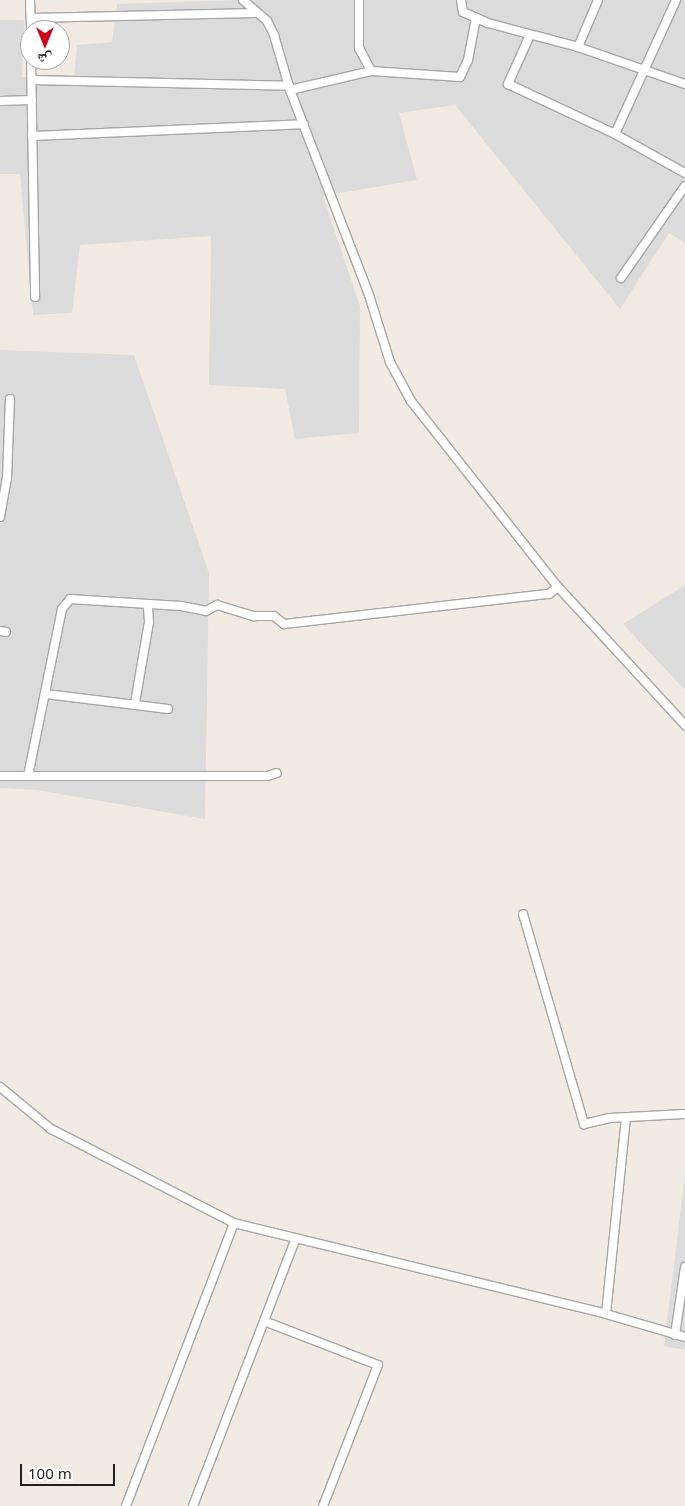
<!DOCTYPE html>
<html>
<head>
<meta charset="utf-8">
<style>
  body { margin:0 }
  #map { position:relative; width:685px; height:1506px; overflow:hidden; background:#f1ebe4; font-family:"Noto Sans","Noto Naskh Arabic",sans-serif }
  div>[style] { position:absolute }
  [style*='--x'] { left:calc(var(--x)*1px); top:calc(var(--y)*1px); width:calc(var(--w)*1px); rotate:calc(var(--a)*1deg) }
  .residential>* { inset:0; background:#dddcdc }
  .roads { filter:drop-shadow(1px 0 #a6a6a6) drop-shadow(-1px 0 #a6a6a6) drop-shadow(0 1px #a6a6a6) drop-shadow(0 -1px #a6a6a6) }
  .minor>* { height:8px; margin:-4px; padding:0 4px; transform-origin:4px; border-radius:4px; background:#fff }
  span { translate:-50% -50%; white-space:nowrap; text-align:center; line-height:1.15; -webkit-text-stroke:5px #fff; paint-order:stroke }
  .north { position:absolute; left:20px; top:20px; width:50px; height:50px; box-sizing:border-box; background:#fff; border:1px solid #a5a5a5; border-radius:50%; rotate:180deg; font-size:14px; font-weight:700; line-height:20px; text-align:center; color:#1f1f1f }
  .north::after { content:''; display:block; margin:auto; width:18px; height:22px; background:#ce0019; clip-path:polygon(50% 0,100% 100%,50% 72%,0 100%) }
  .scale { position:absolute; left:20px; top:1464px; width:95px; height:22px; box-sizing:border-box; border:2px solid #1f1f1f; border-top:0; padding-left:6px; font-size:15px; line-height:18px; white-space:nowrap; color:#1f1f1f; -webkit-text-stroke:4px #fff; paint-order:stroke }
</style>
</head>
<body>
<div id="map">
  <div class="residential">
    <i style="clip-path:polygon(236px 0,685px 0,685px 243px,669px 233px,620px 309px,455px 105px,399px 113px,417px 180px,323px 196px,360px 306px,359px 433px,295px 439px,285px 389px,209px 385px,211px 236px,80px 245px,72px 313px,33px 315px,20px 174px,0 174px,0 20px,24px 20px,22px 77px,74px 77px,77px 45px,112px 42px,117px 4px)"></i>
    <i style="clip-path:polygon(0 350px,134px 355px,209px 573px,205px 819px,37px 790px,0 788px)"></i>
    <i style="clip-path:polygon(685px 585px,685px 690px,623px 624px)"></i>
    <i style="clip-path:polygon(685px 1175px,685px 1350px,664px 1346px)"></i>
  </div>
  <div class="roads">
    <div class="minor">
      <i style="--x:30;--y:0;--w:30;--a:88"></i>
      <i style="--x:243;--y:0;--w:32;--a:41"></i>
      <i style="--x:267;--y:21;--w:16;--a:63"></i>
      <i style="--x:274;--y:35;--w:57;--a:73.8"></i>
      <i style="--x:290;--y:90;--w:220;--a:68.9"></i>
      <i style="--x:369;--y:295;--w:70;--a:72.6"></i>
      <i style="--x:390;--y:362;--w:44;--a:61.7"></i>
      <i style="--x:411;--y:401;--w:237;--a:51.7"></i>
      <i style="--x:558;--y:587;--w:188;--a:47.4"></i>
      <i style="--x:359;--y:0;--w:48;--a:90"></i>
      <i style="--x:359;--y:48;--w:26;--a:62"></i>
      <i style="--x:461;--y:0;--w:12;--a:81"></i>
      <i style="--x:463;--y:12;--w:27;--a:24"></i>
      <i style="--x:488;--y:23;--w:93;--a:14.9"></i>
      <i style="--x:578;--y:47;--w:113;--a:19.1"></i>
      <i style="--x:31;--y:18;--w:224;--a:-1.3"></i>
      <i style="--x:530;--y:35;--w:54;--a:114.2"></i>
      <i style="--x:508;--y:84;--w:118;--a:25"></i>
      <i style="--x:615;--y:134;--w:80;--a:29.1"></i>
      <i style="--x:578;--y:47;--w:51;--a:-66.9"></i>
      <i style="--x:31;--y:60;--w:237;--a:89"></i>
      <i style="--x:32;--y:80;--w:257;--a:1.3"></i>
      <i style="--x:290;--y:90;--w:83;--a:-13.2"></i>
      <i style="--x:371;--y:71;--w:89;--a:3.9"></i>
      <i style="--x:460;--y:77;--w:19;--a:-65"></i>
      <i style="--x:468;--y:60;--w:43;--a:-79.2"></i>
      <i style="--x:0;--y:101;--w:32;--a:-2"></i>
      <i style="--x:615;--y:134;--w:147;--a:-65.5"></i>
      <i style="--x:32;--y:136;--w:272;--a:-2.5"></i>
      <i style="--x:621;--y:278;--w:112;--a:-55.2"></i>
      <i style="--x:0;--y:517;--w:39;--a:-80"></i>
      <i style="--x:7;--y:479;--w:80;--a:-87.9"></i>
      <i style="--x:0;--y:631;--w:6;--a:9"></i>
      <i style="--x:46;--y:694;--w:123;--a:7"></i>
      <i style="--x:135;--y:703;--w:82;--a:-80.2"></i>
      <i style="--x:149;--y:622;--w:16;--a:-94"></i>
      <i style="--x:0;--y:776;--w:267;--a:0"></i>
      <i style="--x:267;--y:776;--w:10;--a:-17"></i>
      <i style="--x:28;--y:776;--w:170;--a:-78.5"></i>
      <i style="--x:62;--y:609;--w:13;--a:-51"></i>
      <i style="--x:70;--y:599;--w:111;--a:3.6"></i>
      <i style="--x:181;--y:606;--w:25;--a:11"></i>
      <i style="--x:206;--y:611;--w:13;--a:-29"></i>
      <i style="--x:217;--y:605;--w:39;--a:17"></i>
      <i style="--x:254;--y:616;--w:20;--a:0"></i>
      <i style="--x:274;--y:616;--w:13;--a:39"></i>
      <i style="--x:284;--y:624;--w:267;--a:-6.5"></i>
      <i style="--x:549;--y:594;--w:11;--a:-38"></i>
      <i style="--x:523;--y:914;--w:219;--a:73.8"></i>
      <i style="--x:584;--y:1124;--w:26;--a:-13"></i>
      <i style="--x:609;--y:1118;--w:76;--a:-3"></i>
      <i style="--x:0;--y:1087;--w:66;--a:39.5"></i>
      <i style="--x:51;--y:1129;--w:206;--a:27.2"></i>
      <i style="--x:234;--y:1223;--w:383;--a:13.7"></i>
      <i style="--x:606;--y:1314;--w:82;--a:16.2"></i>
      <i style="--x:606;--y:1314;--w:197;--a:-84.2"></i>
      <i style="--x:264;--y:1321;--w:122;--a:21.1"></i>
      <i style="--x:378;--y:1365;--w:151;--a:111.3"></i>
      <i style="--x:675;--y:1335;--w:69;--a:-81.6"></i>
      <i style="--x:126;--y:1506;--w:303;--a:-69.1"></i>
      <i style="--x:193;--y:1506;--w:287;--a:-69"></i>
    </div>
  </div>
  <div class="north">ش</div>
  <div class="scale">100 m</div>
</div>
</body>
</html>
